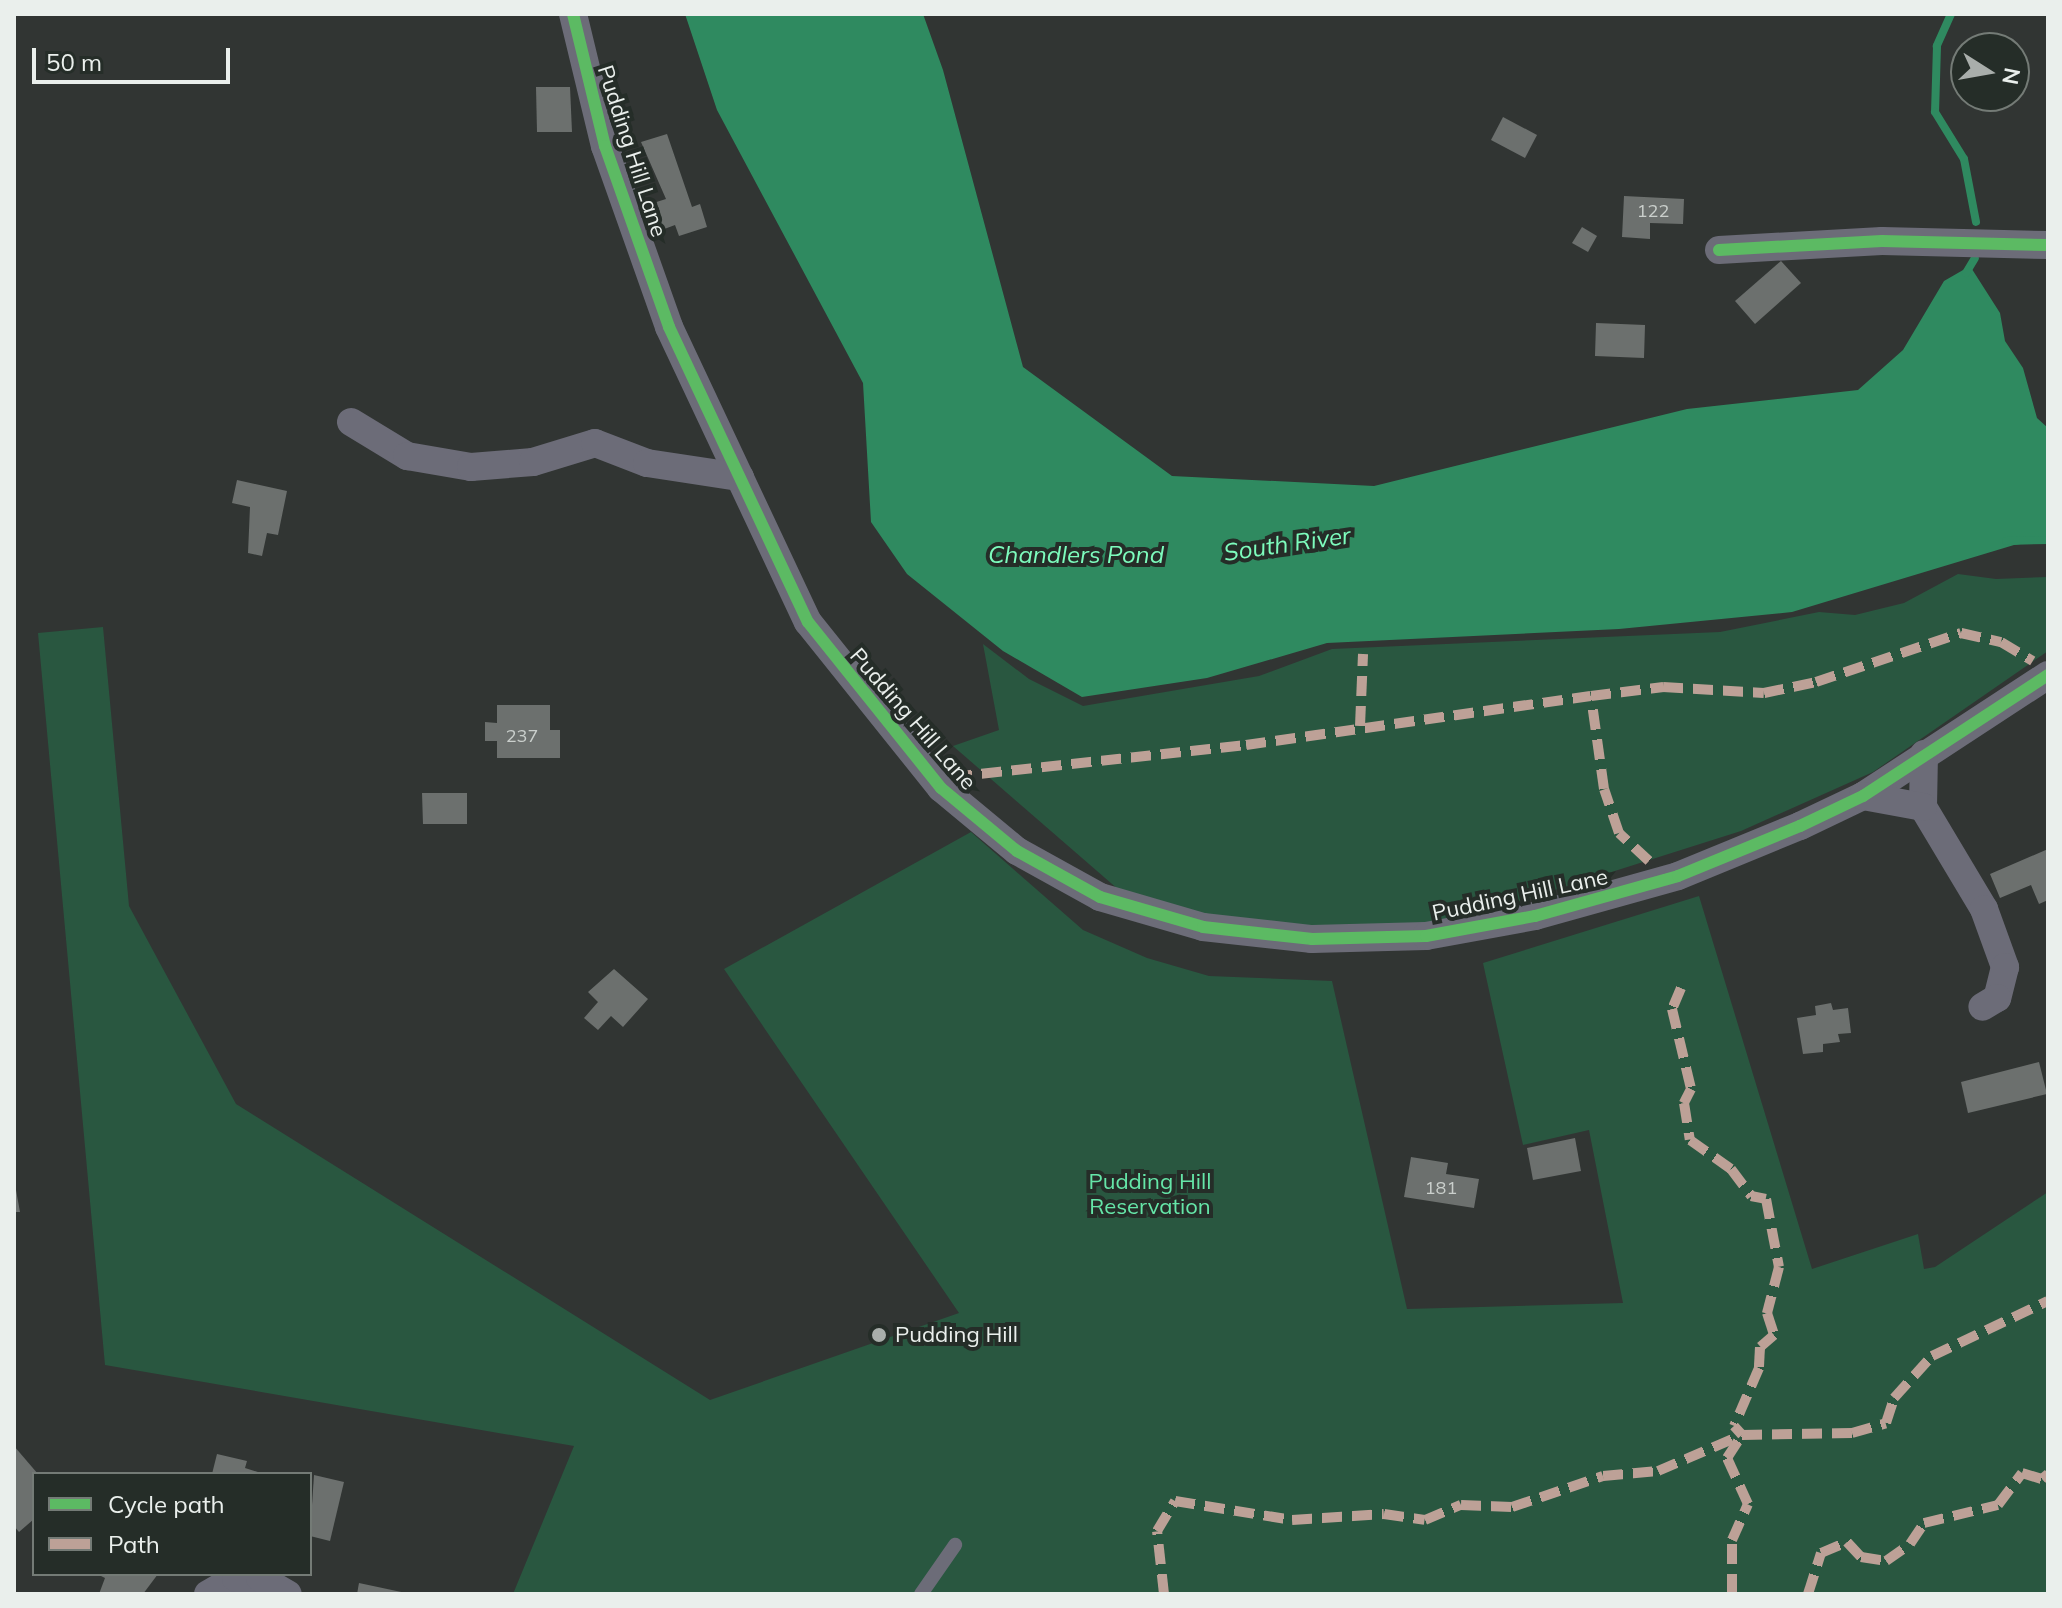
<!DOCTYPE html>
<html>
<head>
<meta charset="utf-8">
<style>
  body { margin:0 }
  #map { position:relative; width:2062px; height:1608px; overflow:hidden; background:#313533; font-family:Mulish,sans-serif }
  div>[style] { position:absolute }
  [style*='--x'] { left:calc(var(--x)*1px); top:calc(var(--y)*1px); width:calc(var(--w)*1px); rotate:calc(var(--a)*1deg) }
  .green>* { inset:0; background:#295740 }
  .water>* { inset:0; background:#2f8a60 }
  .stream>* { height:8px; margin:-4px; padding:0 4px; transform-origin:4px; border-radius:4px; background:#2f8a60 }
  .building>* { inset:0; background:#6c706e }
  .service>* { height:14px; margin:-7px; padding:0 7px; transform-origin:7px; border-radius:7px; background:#6c6c78 }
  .minor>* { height:28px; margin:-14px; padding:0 14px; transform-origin:14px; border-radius:14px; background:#6c6c78 }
  .quiet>* { height:10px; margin-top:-5px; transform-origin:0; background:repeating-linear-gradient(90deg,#bda197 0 20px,transparent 0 30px) }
  .cycleway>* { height:12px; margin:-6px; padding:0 6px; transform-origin:6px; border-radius:6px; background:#5cba63 }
  .dots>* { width:22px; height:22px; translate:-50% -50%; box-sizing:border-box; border:4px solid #252d28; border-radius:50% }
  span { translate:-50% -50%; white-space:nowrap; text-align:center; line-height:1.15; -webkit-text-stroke:8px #252d28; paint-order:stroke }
  .number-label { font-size:18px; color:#cacfcc }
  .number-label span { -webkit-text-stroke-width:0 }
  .street-label { font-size:22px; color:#eaefec }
  .park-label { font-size:22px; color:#65e6a8 }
  .poi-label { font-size:22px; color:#eaefec }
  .left { translate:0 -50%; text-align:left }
  .water-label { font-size:24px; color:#7dfcbd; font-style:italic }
  .frame { position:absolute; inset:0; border:16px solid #eaefec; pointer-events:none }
  .legend { position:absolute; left:32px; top:1472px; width:280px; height:104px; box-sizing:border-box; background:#252d28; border:2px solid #747b76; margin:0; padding:10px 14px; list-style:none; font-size:24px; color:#eaefec }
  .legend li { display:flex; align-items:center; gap:16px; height:40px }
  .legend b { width:40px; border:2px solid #747b76 }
  .north { position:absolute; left:1950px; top:32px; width:80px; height:80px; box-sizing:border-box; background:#252d28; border:2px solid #747b76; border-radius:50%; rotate:101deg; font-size:22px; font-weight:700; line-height:32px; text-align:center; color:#eaefec }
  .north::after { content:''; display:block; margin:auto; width:28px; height:36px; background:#a9aeab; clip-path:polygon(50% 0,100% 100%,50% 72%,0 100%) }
  .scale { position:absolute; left:32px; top:48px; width:198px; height:36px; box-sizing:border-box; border:4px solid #eaefec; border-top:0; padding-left:10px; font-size:24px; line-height:28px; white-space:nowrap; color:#eaefec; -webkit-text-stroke:6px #252d28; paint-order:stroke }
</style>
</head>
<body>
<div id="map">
  <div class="green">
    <i style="clip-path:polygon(1958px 574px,1996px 579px,2048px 577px,2048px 651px,1873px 772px,1741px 831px,1451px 923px,1344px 936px,1226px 924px,1127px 897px,953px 746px,999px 730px,983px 644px,1029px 679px,1083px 706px,1259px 676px,1332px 649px,1720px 632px,1819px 612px,1855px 615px,1904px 603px)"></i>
    <i style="clip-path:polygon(103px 627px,129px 906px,236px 1104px,710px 1400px,959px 1313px,724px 969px,971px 832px,1083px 930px,1147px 958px,1209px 976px,1332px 981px,1407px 1309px,1623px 1303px,1589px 1130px,1523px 1145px,1483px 963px,1699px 896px,1812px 1269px,1918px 1234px,1924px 1269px,1935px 1267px,2048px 1192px,2048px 1594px,513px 1594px,574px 1446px,105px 1365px,38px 633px)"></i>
  </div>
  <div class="water">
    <i style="clip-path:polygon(685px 14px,923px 14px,943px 70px,1023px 367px,1172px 476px,1374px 486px,1687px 409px,1858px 390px,1903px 350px,1944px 281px,1970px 266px,2000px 313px,2005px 341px,2023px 368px,2037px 418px,2048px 428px,2048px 540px,2014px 545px,1792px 612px,1619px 629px,1327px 643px,1207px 678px,1082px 697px,1003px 651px,907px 574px,871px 522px,863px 383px,717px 110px)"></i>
  </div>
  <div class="stream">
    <i style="--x:1951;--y:14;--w:35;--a:114"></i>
    <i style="--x:1937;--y:46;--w:66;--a:91.7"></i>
    <i style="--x:1935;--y:112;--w:55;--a:58.3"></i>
    <i style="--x:1964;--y:159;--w:64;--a:79.2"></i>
    <i style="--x:1966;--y:273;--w:17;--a:-59"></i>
    <i style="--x:2006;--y:541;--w:42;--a:-1.4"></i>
  </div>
  <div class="building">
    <i style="clip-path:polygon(536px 87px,570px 87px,572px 132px,537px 132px)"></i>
    <i style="clip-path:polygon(1503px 117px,1537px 135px,1525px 158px,1491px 140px)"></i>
    <i style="clip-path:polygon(667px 134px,692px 207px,700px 204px,707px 227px,679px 236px,675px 225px,659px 231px,650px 204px,666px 199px,641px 142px)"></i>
    <i style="clip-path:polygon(1624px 196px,1684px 199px,1683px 224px,1650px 223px,1650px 239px,1622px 237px)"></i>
    <i style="clip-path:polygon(1582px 227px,1597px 236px,1588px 252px,1572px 243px)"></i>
    <i style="clip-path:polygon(1781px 261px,1801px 283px,1755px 324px,1735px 301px)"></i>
    <i style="clip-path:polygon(1596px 323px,1645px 325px,1644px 358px,1595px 356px)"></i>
    <i style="clip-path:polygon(237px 480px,287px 491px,278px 535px,267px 533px,262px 556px,248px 553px,250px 507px,232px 503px)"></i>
    <i style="clip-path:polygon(497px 705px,550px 705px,550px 730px,560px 730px,560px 758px,497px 758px,497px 741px,485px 741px,485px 722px,497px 723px)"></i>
    <i style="clip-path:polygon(422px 793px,467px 793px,467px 824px,423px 824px)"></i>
    <i style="clip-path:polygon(2048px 849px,2048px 900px,2039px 904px,2031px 885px,2000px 898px,1990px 874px)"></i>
    <i style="clip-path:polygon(614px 969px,648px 999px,623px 1027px,611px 1016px,598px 1030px,584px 1018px,598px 1002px,588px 992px)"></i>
    <i style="clip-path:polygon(1831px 1003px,1833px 1010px,1848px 1008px,1851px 1033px,1838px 1034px,1840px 1042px,1823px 1044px,1823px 1052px,1803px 1054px,1797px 1018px,1816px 1015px,1815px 1006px)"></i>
    <i style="clip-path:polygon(2039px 1062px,2047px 1094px,1968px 1113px,1961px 1082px)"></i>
    <i style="clip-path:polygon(1575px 1138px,1581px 1171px,1533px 1180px,1527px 1148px)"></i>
    <i style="clip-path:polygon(1411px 1157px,1448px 1163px,1446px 1174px,1479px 1179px,1474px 1208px,1404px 1197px)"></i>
    <i style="clip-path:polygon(14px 1179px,20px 1212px,14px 1212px)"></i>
    <i style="clip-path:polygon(14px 1446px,38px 1474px,34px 1519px,19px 1532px,14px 1526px)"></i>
    <i style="clip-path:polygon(217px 1454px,247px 1461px,245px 1468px,264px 1474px,212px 1474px)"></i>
    <i style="clip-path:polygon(314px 1475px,344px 1482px,330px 1541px,310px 1536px)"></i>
    <i style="clip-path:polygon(97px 1574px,158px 1574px,143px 1594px,99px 1594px,105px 1578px)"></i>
    <i style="clip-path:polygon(359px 1583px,406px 1593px,405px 1594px,357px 1594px)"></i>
  </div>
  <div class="service">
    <i style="--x:921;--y:1594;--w:60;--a:-55.2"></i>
  </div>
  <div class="minor">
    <i style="--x:573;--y:14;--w:136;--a:76.4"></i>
    <i style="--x:605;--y:146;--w:192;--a:70.5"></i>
    <i style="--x:669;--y:327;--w:326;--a:64.8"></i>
    <i style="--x:808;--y:622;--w:213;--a:51.3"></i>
    <i style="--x:941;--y:788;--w:99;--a:39.7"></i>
    <i style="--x:1017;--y:851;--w:95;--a:29"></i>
    <i style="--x:1100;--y:897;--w:107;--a:16.2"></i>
    <i style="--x:1203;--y:927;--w:110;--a:6.3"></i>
    <i style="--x:1312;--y:939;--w:114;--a:-1.5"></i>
    <i style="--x:1426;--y:936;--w:111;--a:-10.4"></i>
    <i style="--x:1535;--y:916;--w:148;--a:-15.6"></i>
    <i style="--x:1678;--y:876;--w:132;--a:-22.3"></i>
    <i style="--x:1800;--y:826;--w:70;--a:-25.5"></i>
    <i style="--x:1863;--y:796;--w:221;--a:-33.2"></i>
    <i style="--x:1719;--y:250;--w:163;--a:-3.2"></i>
    <i style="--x:1882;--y:241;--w:166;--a:1.4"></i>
    <i style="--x:351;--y:422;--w:66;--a:31.3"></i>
    <i style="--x:407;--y:456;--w:65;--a:9.8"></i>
    <i style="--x:471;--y:467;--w:62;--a:-4.6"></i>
    <i style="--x:533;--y:462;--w:65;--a:-17"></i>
    <i style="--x:595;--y:443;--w:56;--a:21"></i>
    <i style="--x:647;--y:463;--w:94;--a:8.6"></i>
    <i style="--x:1924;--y:754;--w:53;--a:91.1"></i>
    <i style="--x:1923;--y:807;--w:119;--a:59.1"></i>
    <i style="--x:1984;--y:909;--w:62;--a:70.1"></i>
    <i style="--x:2005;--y:967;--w:32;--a:104"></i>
    <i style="--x:1997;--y:998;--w:17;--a:149"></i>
    <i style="--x:1863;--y:796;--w:61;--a:10.4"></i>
    <i style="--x:208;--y:1594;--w:32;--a:-30"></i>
    <i style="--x:236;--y:1578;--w:24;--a:0"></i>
    <i style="--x:260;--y:1578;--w:32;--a:30"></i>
  </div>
  <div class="quiet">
    <i style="--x:1360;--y:726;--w:72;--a:-87.6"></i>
    <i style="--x:952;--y:777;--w:296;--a:-6.2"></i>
    <i style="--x:1246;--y:745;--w:348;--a:-8.1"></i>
    <i style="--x:1649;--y:861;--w:41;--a:-137"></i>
    <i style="--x:1619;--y:833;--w:46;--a:-108.8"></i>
    <i style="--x:1604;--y:789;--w:94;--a:-98"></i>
    <i style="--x:1591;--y:696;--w:73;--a:-7.1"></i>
    <i style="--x:1663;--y:687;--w:101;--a:3.4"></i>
    <i style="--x:1764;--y:693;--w:53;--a:-11.9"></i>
    <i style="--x:1816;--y:682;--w:153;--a:-18.7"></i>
    <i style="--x:1961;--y:633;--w:41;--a:12.7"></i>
    <i style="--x:2001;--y:642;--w:37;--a:31"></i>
    <i style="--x:1681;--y:988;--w:23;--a:113"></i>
    <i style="--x:1672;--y:1009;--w:82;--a:76.6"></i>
    <i style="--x:1691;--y:1089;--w:16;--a:117"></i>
    <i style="--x:1684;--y:1103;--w:37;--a:81"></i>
    <i style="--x:1690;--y:1140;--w:50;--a:35.3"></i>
    <i style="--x:1731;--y:1169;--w:34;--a:53"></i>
    <i style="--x:1751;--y:1196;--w:15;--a:11"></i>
    <i style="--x:1766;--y:1199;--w:69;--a:79.2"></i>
    <i style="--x:1779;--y:1267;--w:48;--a:104.6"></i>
    <i style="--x:1767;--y:1313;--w:23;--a:72"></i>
    <i style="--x:1774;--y:1335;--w:18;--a:139"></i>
    <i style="--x:1760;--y:1347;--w:21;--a:93"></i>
    <i style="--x:1759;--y:1368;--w:63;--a:113.3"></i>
    <i style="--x:1734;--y:1426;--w:12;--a:48"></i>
    <i style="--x:1164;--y:1594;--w:63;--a:-96.3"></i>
    <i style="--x:1157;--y:1531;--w:35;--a:-59"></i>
    <i style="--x:1175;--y:1501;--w:119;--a:9.2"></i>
    <i style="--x:1292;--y:1520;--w:92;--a:-3.7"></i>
    <i style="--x:1384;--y:1514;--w:41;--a:8.3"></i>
    <i style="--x:1425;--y:1520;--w:39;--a:-23"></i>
    <i style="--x:1461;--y:1505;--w:51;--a:2.2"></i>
    <i style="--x:1512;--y:1507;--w:96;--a:-18.8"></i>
    <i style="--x:1603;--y:1476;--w:55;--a:-5.2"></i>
    <i style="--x:1658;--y:1471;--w:91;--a:-23.2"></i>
    <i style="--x:1742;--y:1435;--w:110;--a:-1"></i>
    <i style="--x:1852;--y:1433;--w:35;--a:-16"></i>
    <i style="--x:1886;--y:1423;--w:26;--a:-72"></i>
    <i style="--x:1894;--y:1398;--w:57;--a:-47.9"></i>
    <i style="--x:1932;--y:1356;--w:128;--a:-25.4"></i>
    <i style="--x:1732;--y:1594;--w:54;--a:-90"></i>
    <i style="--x:1732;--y:1540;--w:39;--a:-66"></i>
    <i style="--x:1748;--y:1504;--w:51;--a:-114.5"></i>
    <i style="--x:1727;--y:1458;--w:27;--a:-57"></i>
    <i style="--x:1808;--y:1594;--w:43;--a:-72.4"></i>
    <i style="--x:1821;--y:1553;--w:28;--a:-23"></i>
    <i style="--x:1847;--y:1542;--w:21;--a:47"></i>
    <i style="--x:1861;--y:1557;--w:25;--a:9"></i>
    <i style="--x:1886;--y:1561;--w:29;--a:-35"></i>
    <i style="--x:1910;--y:1544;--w:25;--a:-56"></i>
    <i style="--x:1924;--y:1523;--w:76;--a:-13.7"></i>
    <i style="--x:1998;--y:1505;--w:40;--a:-53"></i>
    <i style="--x:2022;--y:1473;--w:21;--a:17"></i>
    <i style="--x:2042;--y:1479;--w:8;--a:-40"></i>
  </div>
  <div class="cycleway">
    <i style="--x:573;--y:14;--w:136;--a:76.4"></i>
    <i style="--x:605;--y:146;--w:192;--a:70.5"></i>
    <i style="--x:669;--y:327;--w:326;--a:64.8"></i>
    <i style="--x:808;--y:622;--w:213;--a:51.3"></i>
    <i style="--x:941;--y:788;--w:99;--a:39.7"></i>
    <i style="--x:1017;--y:851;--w:95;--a:29"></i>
    <i style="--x:1100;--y:897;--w:107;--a:16.2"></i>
    <i style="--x:1203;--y:927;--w:110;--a:6.3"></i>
    <i style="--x:1312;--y:939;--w:114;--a:-1.5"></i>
    <i style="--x:1426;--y:936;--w:111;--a:-10.4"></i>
    <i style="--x:1535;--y:916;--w:148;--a:-15.6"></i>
    <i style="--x:1678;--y:876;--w:132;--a:-22.3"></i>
    <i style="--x:1800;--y:826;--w:70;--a:-25.5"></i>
    <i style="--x:1863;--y:796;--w:221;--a:-33.2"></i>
    <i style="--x:1719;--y:250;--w:163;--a:-3.2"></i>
    <i style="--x:1882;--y:241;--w:166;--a:1.4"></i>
  </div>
  <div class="dots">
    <i style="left:879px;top:1335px;background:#a9aeab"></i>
  </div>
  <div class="number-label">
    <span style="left:1653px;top:211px">122</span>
    <span style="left:522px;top:736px">237</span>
    <span style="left:1441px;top:1188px">181</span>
  </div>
  <div class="street-label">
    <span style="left:632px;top:151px;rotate:72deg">Pudding Hill Lane</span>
    <span style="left:913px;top:719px;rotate:49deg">Pudding Hill Lane</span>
    <span style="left:1520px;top:895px;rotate:-12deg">Pudding Hill Lane</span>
  </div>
  <div class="park-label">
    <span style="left:1150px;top:1194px">Pudding Hill<br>Reservation</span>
  </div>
  <div class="poi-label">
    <span class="left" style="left:895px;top:1335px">Pudding Hill</span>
  </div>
  <div class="water-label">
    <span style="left:1287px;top:544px;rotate:-8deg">South River</span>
    <span style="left:1076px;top:555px">Chandlers Pond</span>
  </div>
  <div class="frame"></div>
  <ul class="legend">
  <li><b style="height:10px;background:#5cba63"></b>Cycle path</li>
  <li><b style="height:10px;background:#bda197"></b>Path</li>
  </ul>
  <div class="north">N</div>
  <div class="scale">50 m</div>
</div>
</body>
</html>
